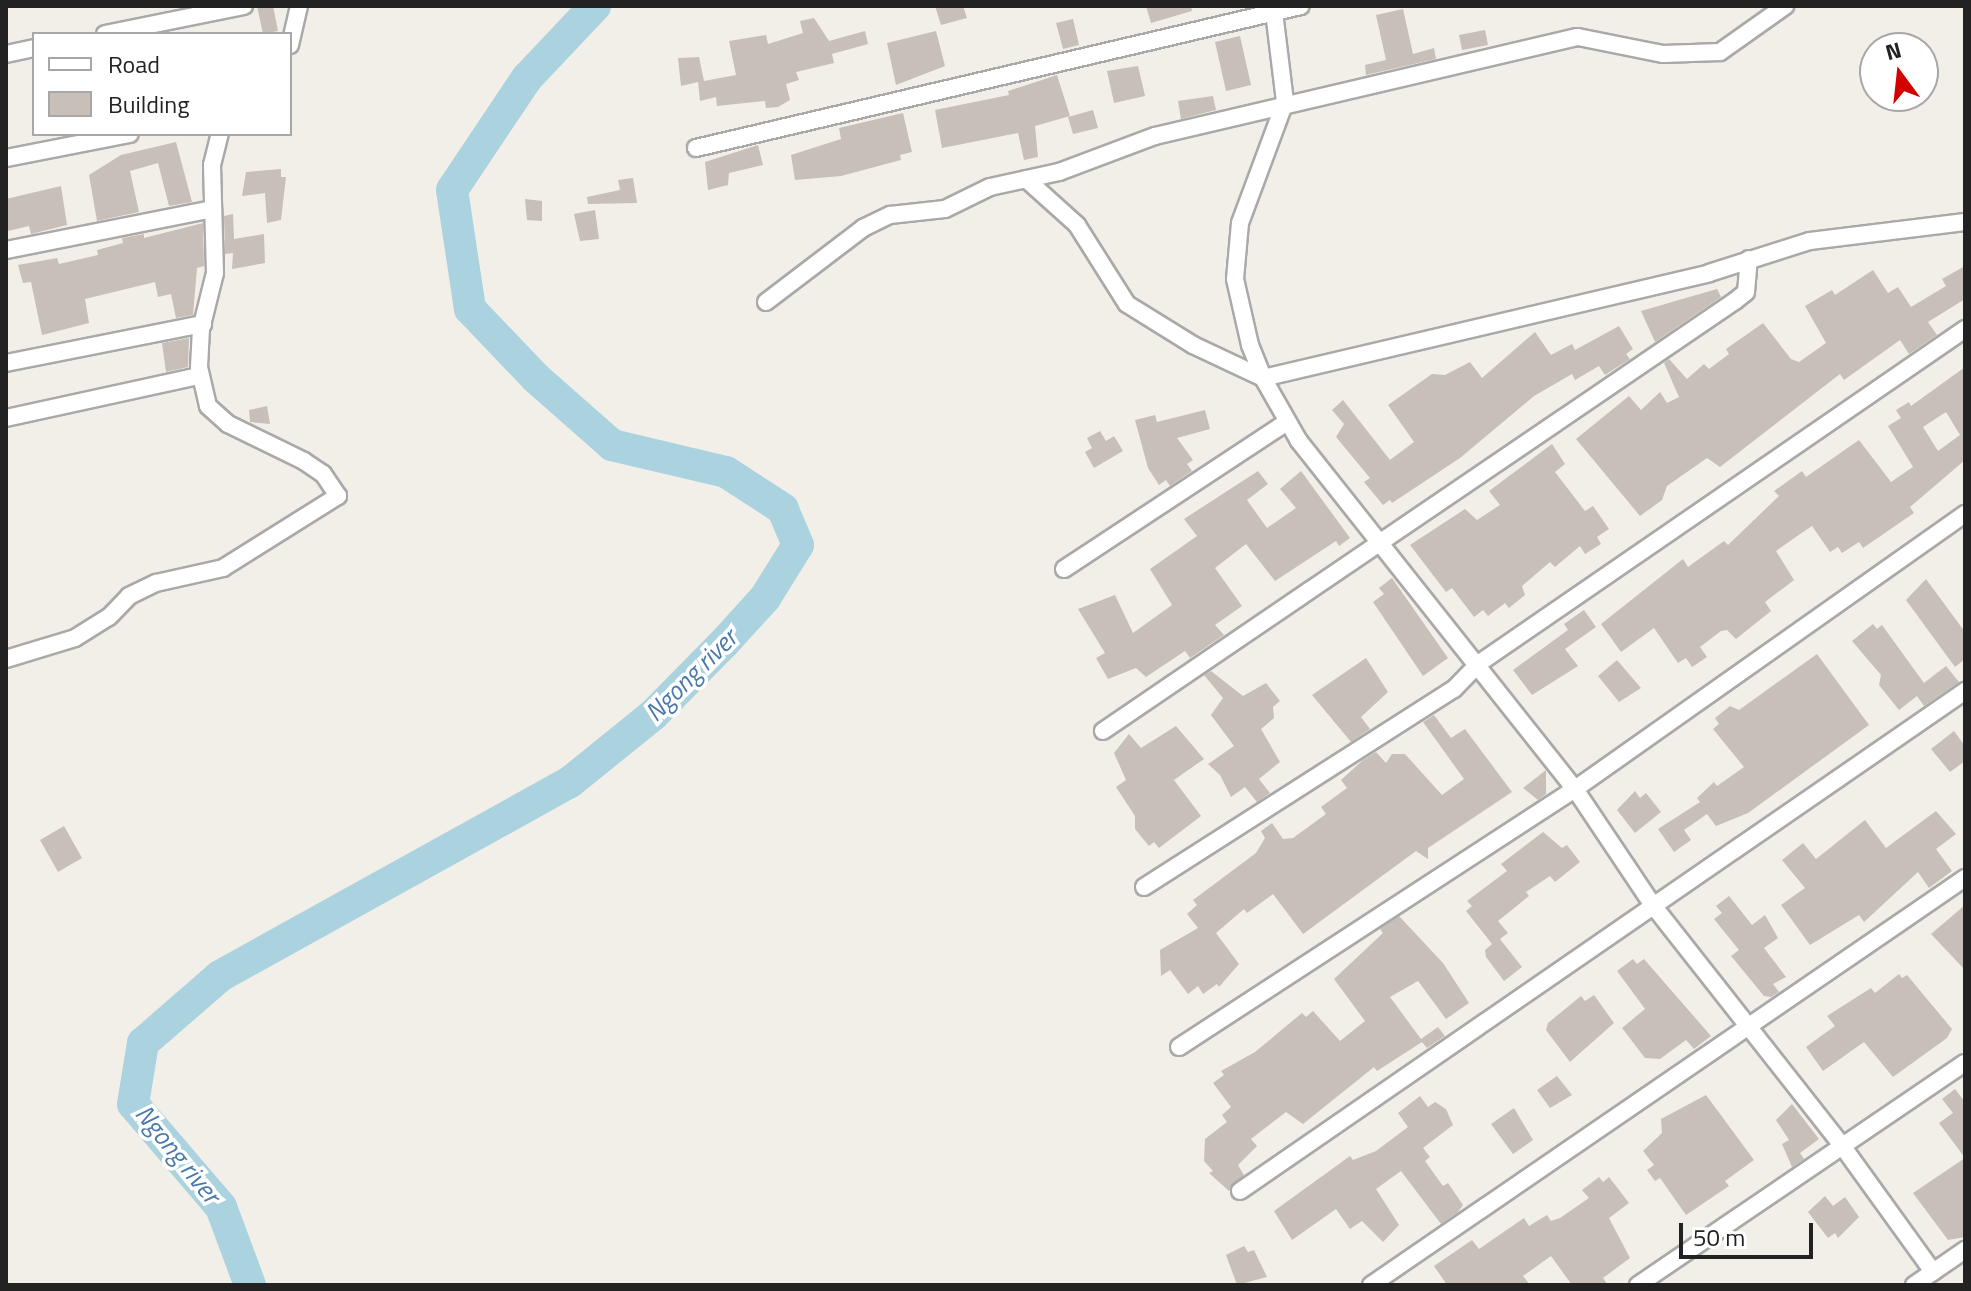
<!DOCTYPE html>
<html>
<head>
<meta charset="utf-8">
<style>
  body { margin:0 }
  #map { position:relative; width:1971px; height:1291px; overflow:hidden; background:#f2efe9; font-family:"Titillium Web",sans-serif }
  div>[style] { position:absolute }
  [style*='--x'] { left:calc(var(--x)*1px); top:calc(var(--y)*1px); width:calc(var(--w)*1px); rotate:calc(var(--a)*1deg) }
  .river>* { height:32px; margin:-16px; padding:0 16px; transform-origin:16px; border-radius:16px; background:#aad3df }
  .building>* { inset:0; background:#c7bfb8 }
  .roads { filter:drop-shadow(2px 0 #a9a9a9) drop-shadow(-2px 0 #a9a9a9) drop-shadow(0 2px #a9a9a9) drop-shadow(0 -2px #a9a9a9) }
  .minor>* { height:16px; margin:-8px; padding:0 8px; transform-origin:8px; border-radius:8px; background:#fff }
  span { translate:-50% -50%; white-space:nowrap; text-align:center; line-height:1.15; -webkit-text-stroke:7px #fff; paint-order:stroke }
  .water-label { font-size:26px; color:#4a7aab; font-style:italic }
  .frame { position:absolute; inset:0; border:8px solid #222; pointer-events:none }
  .legend { position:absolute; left:32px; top:32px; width:260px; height:104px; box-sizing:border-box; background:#fff; border:2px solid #a7a7a7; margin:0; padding:10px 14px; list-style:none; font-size:24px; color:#222 }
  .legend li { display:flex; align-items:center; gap:16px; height:40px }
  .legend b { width:40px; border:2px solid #a7a7a7 }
  .north { position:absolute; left:1859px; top:32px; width:80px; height:80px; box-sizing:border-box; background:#fff; border:2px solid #a7a7a7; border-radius:50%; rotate:345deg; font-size:22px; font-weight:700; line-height:32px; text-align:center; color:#222 }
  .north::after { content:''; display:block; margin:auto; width:28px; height:36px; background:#d40000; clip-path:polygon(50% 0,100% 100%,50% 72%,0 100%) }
  .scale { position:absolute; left:1679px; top:1223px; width:134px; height:36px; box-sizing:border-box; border:4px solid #222; border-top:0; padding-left:10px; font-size:24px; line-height:28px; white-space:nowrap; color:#222; -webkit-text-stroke:6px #fff; paint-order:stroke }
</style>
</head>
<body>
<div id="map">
  <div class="river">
    <i style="--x:250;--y:1285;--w:83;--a:-110.4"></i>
    <i style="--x:221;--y:1207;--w:135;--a:-130.5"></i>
    <i style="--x:133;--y:1104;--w:62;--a:-80.7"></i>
    <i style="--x:143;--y:1043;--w:102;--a:-41"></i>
    <i style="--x:220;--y:976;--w:400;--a:-29"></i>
    <i style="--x:570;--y:782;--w:107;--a:-38.9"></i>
    <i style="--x:653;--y:715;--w:101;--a:-45.4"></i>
    <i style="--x:724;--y:643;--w:61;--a:-47.7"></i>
    <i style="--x:765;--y:598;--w:62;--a:-58.1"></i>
    <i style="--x:798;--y:545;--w:39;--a:-113"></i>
    <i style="--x:783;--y:509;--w:68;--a:-147"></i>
    <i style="--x:726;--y:472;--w:117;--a:-166.7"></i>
    <i style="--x:612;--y:445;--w:101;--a:-138.6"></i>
    <i style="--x:536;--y:378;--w:95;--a:-133.7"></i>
    <i style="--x:470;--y:309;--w:120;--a:-98.6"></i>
    <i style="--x:452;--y:190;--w:135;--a:-56.2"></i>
    <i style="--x:527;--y:78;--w:99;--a:-46.6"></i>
  </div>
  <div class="building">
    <i style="clip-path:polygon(257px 6px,273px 6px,278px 31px,263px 34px)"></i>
    <i style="clip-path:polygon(935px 6px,963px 6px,967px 18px,941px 25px)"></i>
    <i style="clip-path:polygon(1146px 6px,1191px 6px,1192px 11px,1151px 23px)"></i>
    <i style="clip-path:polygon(1403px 9px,1413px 54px,1434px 48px,1436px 59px,1366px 75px,1365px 65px,1386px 60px,1376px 15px)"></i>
    <i style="clip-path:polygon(814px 18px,829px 41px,865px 31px,868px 44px,832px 54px,834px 63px,796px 72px,799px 80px,786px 84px,790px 100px,778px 107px,766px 108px,765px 101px,717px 106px,716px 97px,700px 101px,698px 82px,681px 86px,678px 58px,699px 57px,704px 81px,736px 75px,729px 41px,766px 35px,768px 44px,803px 33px,800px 21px)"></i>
    <i style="clip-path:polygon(1073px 19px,1079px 45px,1063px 49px,1056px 23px)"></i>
    <i style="clip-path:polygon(1485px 30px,1488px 45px,1462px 50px,1459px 35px)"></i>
    <i style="clip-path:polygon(936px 31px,945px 66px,896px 85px,887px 43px)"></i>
    <i style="clip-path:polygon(1240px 36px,1251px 85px,1226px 91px,1215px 42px)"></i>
    <i style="clip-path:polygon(1138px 66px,1145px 96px,1114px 103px,1107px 71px)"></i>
    <i style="clip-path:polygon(1057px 75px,1070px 116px,1035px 126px,1038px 157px,1024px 160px,1018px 133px,942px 148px,935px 110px,1009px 95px,1008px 91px)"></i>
    <i style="clip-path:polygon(1213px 96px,1216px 110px,1181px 119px,1178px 101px)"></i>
    <i style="clip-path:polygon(1093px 110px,1098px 128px,1073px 134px,1068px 117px)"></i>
    <i style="clip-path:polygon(903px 113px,912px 152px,900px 155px,901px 160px,841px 176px,795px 180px,791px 155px,841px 139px,839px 128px)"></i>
    <i style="clip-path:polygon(176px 142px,192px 202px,169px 206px,158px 163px,130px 171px,139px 212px,97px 221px,89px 175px,121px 155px)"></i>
    <i style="clip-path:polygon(758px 145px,763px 165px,729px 173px,728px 185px,708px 190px,705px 162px)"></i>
    <i style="clip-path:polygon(281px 169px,281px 177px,286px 177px,281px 220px,267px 223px,265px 193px,242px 196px,246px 172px)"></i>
    <i style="clip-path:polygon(633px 178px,637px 203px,588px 204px,587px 197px,620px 190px,618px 180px)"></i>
    <i style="clip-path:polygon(61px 186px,67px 225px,31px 234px,29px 226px,8px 231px,6px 199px)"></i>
    <i style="clip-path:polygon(525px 199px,542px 201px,542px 221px,527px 220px)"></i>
    <i style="clip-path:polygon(595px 210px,599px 239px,580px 241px,574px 214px)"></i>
    <i style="clip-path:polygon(233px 214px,234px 239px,264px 234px,265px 263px,232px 269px,233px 253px,225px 254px,224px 216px)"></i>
    <i style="clip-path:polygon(203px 223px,204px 266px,197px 268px,193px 315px,176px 318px,171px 294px,158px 297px,155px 282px,85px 299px,89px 323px,42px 335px,31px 282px,23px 283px,18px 265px,57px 258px,59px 264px,98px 255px,97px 250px,123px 243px,122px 238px,144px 234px,144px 238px)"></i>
    <i style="clip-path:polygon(1965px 266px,1965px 299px,1928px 322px,1937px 335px,1909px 354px,1900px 340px,1844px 380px,1840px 374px,1720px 467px,1707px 458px,1667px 486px,1662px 500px,1640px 516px,1576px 439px,1629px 396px,1641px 410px,1660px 392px,1667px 403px,1679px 397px,1664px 363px,1669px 359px,1687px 379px,1704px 364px,1709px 369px,1729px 354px,1726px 349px,1763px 323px,1791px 359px,1799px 362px,1826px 343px,1805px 306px,1832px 290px,1835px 295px,1873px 270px,1888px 293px,1898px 287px,1911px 307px,1946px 286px,1942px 279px)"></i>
    <i style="clip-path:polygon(1717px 289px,1721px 297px,1655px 342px,1641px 311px)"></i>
    <i style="clip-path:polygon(1619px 326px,1633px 349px,1626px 354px,1630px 359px,1605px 375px,1599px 366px,1575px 380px,1572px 374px,1534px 396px,1460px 458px,1392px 503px,1390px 500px,1383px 505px,1364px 482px,1370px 478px,1336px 437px,1344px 424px,1332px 410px,1343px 400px,1390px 460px,1414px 442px,1388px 405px,1432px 374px,1445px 375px,1470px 362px,1482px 378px,1535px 332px,1551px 355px,1572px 344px,1575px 350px)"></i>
    <i style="clip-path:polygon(189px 338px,188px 367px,166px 372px,162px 343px)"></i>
    <i style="clip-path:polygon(evenodd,1965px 367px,1965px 460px,1910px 507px,1914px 513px,1863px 548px,1859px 542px,1842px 553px,1838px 547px,1830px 552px,1812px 526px,1803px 532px,1776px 551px,1794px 580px,1765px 602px,1771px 611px,1736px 639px,1727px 630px,1721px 631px,1700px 647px,1707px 657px,1692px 667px,1686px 658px,1678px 663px,1654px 628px,1621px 652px,1601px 624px,1683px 559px,1688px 567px,1724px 541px,1728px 545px,1779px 496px,1774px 491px,1802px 471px,1806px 477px,1859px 440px,1891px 482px,1913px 467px,1888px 426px,1901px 418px,1896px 410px,1909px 402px,1911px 406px,1965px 367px,1946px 412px,1960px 435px,1938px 451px,1923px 427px,1946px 412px)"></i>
    <i style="clip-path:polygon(267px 406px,270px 424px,250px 422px,249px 410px)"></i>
    <i style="clip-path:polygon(1205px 410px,1210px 429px,1177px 438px,1193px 460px,1187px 464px,1192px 471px,1170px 486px,1166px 480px,1159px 485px,1148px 468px,1135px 420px,1155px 415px,1157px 422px)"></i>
    <i style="clip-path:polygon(1100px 431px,1106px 441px,1114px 436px,1123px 451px,1094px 468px,1085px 452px,1092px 448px,1087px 438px)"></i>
    <i style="clip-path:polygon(1552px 444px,1565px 464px,1555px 472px,1585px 511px,1593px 506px,1609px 529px,1597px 537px,1601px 544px,1585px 554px,1580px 546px,1555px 567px,1550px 562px,1522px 586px,1525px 595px,1509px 608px,1505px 603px,1488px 616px,1483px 610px,1474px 617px,1452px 588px,1446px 592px,1410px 545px,1465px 509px,1477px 520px,1500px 505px,1489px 491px)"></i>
    <i style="clip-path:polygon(1258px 471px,1268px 484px,1247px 500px,1267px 528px,1296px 508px,1280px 489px,1301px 471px,1350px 538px,1339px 546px,1336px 541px,1275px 581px,1246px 544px,1215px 568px,1242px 606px,1215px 625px,1224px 635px,1190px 658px,1185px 651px,1146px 677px,1136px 668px,1108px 679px,1096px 658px,1105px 653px,1078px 609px,1115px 595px,1133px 633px,1172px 605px,1150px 569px,1197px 536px,1184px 519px)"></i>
    <i style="clip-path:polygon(1392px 578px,1448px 658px,1423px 676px,1373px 602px,1384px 594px,1379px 588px)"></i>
    <i style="clip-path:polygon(1926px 579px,1965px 632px,1965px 659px,1955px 667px,1906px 600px)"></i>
    <i style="clip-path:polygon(1584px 610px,1596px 627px,1565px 649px,1578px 666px,1532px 695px,1513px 670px,1568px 630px,1564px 624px)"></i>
    <i style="clip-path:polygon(1873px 624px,1877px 629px,1882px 625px,1924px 683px,1946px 666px,1959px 682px,1924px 706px,1917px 696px,1899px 710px,1879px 685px,1881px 675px,1852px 641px)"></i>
    <i style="clip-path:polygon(1817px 654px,1869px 725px,1748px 813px,1716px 826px,1707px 814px,1684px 830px,1691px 840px,1674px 852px,1658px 829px,1700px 802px,1697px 798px,1714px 782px,1717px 786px,1744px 767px,1713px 729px,1719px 724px,1715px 718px,1730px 706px,1739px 710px)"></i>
    <i style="clip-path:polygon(1366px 658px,1388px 692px,1361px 717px,1370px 729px,1351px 742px,1312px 695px)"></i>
    <i style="clip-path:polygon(1617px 660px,1641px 688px,1619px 702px,1598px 676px)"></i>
    <i style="clip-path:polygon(1211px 671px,1243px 696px,1266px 683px,1280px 701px,1273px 707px,1274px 718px,1261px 729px,1280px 762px,1259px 779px,1270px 793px,1257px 802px,1245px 787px,1231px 797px,1220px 775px,1208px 764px,1234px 746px,1211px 715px,1223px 698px,1204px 675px)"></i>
    <i style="clip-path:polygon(1434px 715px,1451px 738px,1465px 729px,1512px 792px,1428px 848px,1428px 859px,1416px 851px,1303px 934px,1273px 894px,1247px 913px,1244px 909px,1216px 933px,1239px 964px,1219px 987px,1217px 984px,1203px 994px,1198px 986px,1188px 994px,1170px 970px,1161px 976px,1160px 950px,1198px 928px,1187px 914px,1197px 905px,1193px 900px,1256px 853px,1265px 838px,1261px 831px,1272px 823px,1283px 839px,1293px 838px,1326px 814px,1321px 807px,1347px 788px,1341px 780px,1363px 760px,1376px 752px,1386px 763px,1392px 754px,1405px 754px,1442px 795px,1464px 779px,1423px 722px)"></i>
    <i style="clip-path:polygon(1176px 726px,1204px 759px,1174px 780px,1201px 816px,1159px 848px,1154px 842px,1149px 846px,1135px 829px,1135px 816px,1116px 787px,1126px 780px,1114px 753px,1129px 734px,1141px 748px)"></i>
    <i style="clip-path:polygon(1954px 731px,1965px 746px,1965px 761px,1950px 772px,1931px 749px)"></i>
    <i style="clip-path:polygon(1546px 770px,1546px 794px,1538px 800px,1523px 788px)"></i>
    <i style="clip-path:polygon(1635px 791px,1640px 798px,1646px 793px,1661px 812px,1635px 833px,1617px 810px)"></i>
    <i style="clip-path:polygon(1936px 811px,1956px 834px,1936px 849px,1952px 871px,1929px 888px,1918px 872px,1864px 922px,1859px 915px,1810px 945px,1781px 905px,1805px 888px,1782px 860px,1803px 843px,1816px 859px,1865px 820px,1886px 848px)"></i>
    <i style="clip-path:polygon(64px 826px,82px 858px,58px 872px,40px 840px)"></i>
    <i style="clip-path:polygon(1543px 832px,1562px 848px,1567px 845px,1580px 862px,1555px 882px,1550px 876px,1526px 892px,1529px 896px,1498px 921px,1508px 933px,1500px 939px,1522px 967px,1504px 981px,1486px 957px,1485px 950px,1492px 944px,1466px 911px,1472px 906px,1467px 901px,1507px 871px,1501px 864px)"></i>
    <i style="clip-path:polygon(1729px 896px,1752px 925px,1765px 915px,1778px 938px,1764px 948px,1786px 977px,1773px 984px,1779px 992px,1771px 997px,1764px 996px,1731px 956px,1739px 950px,1714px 919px,1722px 913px,1716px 906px)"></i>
    <i style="clip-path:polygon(1965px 905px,1965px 970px,1931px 934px)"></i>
    <i style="clip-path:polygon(1399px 916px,1443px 963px,1469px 1003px,1446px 1019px,1418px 981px,1390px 997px,1421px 1039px,1438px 1027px,1445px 1036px,1427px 1048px,1422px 1042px,1377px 1071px,1374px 1067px,1303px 1124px,1286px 1112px,1251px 1139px,1257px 1146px,1238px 1165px,1244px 1175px,1229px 1191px,1209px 1173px,1213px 1171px,1204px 1161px,1205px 1139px,1227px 1122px,1222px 1115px,1231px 1107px,1213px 1083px,1224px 1075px,1221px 1071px,1255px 1052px,1302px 1013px,1306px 1017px,1313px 1011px,1340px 1041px,1365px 1021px,1334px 979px,1383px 933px,1380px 929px)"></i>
    <i style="clip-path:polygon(1633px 959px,1637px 964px,1644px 959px,1711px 1036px,1694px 1049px,1686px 1040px,1660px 1059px,1645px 1058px,1622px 1028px,1645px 1009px,1617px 971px)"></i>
    <i style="clip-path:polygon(1899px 974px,1902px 978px,1907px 975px,1952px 1029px,1947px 1038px,1893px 1077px,1864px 1042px,1823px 1071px,1806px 1047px,1835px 1026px,1827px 1016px,1871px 988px,1875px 993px)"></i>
    <i style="clip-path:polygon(1594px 995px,1614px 1023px,1570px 1062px,1546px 1030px,1548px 1023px,1581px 996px,1585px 1001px)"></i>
    <i style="clip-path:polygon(1557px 1076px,1572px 1095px,1550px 1108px,1537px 1090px)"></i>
    <i style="clip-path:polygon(1955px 1089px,1965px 1102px,1965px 1158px,1939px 1123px,1953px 1113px,1942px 1099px)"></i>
    <i style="clip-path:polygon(1706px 1095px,1754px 1160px,1725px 1181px,1729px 1186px,1686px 1215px,1660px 1178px,1655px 1181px,1647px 1170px,1654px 1165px,1643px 1151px,1662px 1133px,1661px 1119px)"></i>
    <i style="clip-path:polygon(1420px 1096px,1428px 1107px,1435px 1102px,1446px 1109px,1453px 1125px,1423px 1148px,1430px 1157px,1425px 1161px,1443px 1186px,1448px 1183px,1463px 1205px,1458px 1212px,1441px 1224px,1401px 1171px,1376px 1189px,1399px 1225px,1383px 1242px,1362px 1221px,1350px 1229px,1336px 1209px,1292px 1240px,1274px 1211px,1350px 1156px,1353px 1160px,1376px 1151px,1408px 1127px,1398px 1113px)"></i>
    <i style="clip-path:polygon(1792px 1104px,1819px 1139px,1800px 1153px,1804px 1159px,1792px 1167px,1782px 1144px,1789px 1140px,1776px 1120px)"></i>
    <i style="clip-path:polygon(1514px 1108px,1533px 1140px,1513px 1154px,1491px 1124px)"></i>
    <i style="clip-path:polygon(1965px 1158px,1965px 1237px,1948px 1240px,1913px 1193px)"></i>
    <i style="clip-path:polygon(1599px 1177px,1603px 1182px,1609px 1177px,1629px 1203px,1609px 1218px,1630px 1258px,1603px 1278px,1608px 1285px,1572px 1285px,1551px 1256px,1523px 1276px,1530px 1285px,1447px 1285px,1434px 1266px,1472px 1240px,1479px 1249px,1524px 1218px,1529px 1226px,1547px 1215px,1551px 1221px,1560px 1218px,1589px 1198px,1582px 1190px)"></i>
    <i style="clip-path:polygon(1825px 1196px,1833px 1206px,1845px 1197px,1859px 1217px,1838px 1238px,1835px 1233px,1828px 1238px,1808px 1212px)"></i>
    <i style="clip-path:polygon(1244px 1246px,1248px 1252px,1254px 1250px,1267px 1277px,1237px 1285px,1226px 1255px)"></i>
  </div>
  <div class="roads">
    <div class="minor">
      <i style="--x:1274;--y:12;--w:91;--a:83"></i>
      <i style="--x:1285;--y:102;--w:129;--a:110.4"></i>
      <i style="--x:1240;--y:223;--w:56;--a:95.1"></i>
      <i style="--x:1235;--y:279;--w:68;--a:77.2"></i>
      <i style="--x:1250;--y:345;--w:35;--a:68"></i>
      <i style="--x:1263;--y:378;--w:73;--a:60.3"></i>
      <i style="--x:1299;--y:441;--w:444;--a:51.6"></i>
      <i style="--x:1575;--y:789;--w:138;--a:56.2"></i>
      <i style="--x:1652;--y:904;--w:309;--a:51.8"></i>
      <i style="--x:1843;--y:1147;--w:154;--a:54.2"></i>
      <i style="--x:105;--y:34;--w:142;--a:-11.4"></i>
      <i style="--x:290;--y:45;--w:40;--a:-77"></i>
      <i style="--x:6;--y:54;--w:29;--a:-12"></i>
      <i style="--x:696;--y:148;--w:621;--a:-13.21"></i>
      <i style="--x:6;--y:158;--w:126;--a:-11"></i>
      <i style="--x:1026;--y:179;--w:69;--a:42"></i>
      <i style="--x:1077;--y:225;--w:93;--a:57.7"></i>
      <i style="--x:1127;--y:304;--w:78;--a:31.8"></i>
      <i style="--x:1193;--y:345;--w:77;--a:25.2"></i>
      <i style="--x:1263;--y:378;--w:458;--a:-13.2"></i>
      <i style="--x:1709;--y:273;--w:106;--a:-17.6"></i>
      <i style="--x:1810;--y:241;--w:156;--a:-7"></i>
      <i style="--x:6;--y:250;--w:211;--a:-11.2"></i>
      <i style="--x:766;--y:302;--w:122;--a:-37.3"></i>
      <i style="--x:863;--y:228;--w:30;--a:-26"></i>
      <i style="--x:890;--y:215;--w:55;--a:-6.2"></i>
      <i style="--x:945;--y:209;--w:50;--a:-26.1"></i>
      <i style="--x:990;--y:187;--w:71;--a:-12.3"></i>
      <i style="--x:1059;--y:172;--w:103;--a:-20.6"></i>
      <i style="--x:1155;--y:136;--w:434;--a:-13.2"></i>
      <i style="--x:1578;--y:37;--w:87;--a:11.3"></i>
      <i style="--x:1663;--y:54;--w:57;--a:-2"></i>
      <i style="--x:1720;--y:52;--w:80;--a:-35.3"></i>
      <i style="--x:6;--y:363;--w:201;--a:-11.2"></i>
      <i style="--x:6;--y:418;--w:197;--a:-12.3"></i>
      <i style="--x:1064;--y:569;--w:267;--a:-33.4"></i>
      <i style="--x:6;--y:659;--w:72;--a:-16.9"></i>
      <i style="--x:75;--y:638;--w:40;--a:-32"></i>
      <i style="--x:109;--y:617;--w:29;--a:-46"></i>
      <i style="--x:129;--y:596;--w:30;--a:-26"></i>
      <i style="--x:156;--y:583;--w:69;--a:-12.6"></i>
      <i style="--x:223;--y:568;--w:136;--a:-32.1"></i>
      <i style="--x:338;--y:496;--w:27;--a:-124"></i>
      <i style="--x:323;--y:474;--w:23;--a:-146"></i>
      <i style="--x:304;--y:461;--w:85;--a:-154"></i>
      <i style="--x:228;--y:424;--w:27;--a:-138"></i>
      <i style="--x:208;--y:406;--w:40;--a:-103"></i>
      <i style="--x:199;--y:367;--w:38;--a:-87"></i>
      <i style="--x:201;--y:329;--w:58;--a:-76"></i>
      <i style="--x:215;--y:273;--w:108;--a:-91.6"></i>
      <i style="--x:212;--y:165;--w:32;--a:-76"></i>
      <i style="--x:1103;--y:731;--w:764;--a:-34.23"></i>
      <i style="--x:1735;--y:301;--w:14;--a:-39"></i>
      <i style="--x:1746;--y:292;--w:33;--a:-85"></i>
      <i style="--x:1144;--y:887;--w:368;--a:-32.6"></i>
      <i style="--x:1454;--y:689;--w:35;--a:-46"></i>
      <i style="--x:1478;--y:664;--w:591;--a:-34.52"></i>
      <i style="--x:1179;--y:1047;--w:473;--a:-33.1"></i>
      <i style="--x:1575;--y:789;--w:477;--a:-35.2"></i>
      <i style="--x:1240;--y:1191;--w:881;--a:-34.59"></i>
      <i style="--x:1371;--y:1285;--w:720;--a:-34.42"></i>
      <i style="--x:1638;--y:1285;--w:395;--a:-34.2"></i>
      <i style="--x:1914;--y:1285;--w:62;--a:-34.5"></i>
    </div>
  </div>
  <div class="water-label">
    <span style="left:691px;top:675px;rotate:-45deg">Ngong river</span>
    <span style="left:178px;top:1154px;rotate:51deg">Ngong river</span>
  </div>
  <div class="frame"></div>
  <ul class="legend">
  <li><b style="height:10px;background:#fff"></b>Road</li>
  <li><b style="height:22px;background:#c7bfb8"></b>Building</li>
  </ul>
  <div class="north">N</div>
  <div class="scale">50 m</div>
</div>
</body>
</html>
